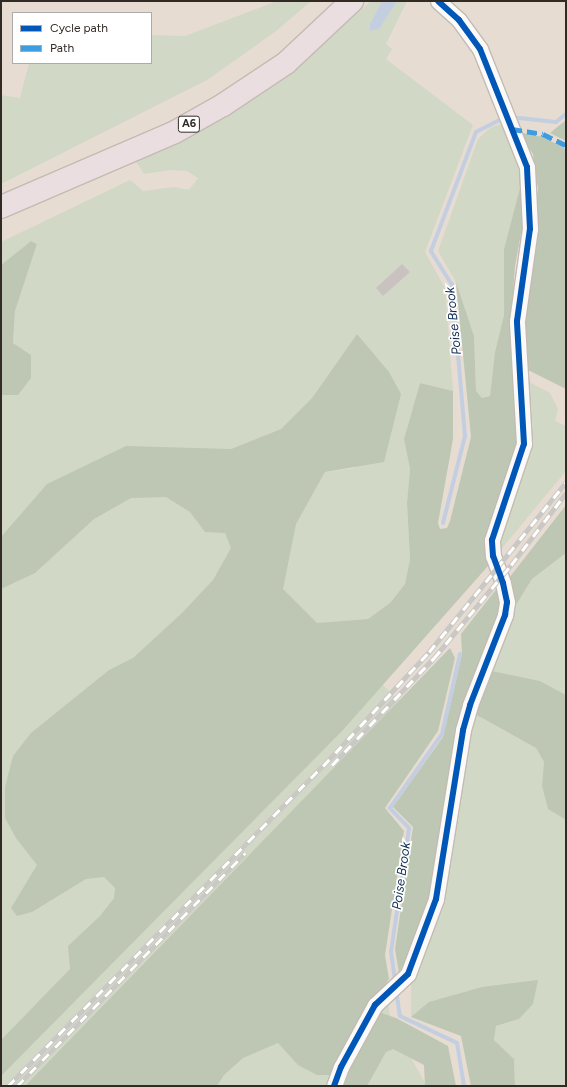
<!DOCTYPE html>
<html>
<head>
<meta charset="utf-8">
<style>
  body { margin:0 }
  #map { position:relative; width:567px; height:1087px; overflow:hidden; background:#e6dcd2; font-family:Figtree,sans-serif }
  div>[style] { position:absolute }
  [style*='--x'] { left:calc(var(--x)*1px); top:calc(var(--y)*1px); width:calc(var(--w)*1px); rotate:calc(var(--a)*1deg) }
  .green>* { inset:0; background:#d2d8c6 }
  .forest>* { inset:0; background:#bec7b3 }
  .water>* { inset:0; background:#c3cfe1 }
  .stream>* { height:4px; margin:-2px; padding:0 2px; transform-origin:2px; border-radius:2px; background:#c3cfe1 }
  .building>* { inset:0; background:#cac2c1 }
  .roads { filter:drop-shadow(1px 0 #c3bbb3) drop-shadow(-1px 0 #c3bbb3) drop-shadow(0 1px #c3bbb3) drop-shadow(0 -1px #c3bbb3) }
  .minor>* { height:15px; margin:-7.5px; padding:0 7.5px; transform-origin:7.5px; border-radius:7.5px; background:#fbfaf8 }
  .trunk>* { height:22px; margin:-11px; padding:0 11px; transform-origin:11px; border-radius:11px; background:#ebdee0 }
  .rail>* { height:4.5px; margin-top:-2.25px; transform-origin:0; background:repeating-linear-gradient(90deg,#fff 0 9px,#cac8c4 0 18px); box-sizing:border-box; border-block:1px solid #cac8c4 }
  .quiet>* { height:5px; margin-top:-2.5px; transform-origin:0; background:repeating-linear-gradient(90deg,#3e9ce0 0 10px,transparent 0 15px) }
  .cycleway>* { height:6px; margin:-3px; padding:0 3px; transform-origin:3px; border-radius:3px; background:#0057b8 }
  span { translate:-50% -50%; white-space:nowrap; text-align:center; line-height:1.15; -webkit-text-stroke:3.5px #fff; paint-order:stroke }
  .shield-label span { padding:1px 3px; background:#fff; border:1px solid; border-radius:3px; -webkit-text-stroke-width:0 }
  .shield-label { font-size:11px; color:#322b24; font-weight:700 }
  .water-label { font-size:13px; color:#0f2c52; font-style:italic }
  .frame { position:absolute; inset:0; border:2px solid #322b24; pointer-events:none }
  .legend { position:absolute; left:12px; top:12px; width:140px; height:52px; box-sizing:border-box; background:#fff; border:1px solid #adaaa7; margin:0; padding:5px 7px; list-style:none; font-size:12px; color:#322b24 }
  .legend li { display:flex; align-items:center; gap:8px; height:20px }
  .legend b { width:20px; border:1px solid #adaaa7 }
</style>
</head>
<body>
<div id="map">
  <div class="green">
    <i style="clip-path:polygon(277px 1px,311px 1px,275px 32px,207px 80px,1px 184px,1px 95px,20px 98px,29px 63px,151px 63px,151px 35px,185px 36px)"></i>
    <i style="clip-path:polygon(evenodd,371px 1px,382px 1px,370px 24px,370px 31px,397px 1px,407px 1px,386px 44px,392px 49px,386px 59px,473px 125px,425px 252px,445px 288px,453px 391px,420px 383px,404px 439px,410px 469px,407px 503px,410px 559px,405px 584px,390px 603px,368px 619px,318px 623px,429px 729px,377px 806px,381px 947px,391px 1023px,427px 1086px,1px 1086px,1px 395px,18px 395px,31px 355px,13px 343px,15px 311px,37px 244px,31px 241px,1px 265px,1px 242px,130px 180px,143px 191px,174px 187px,189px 190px,198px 178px,187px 171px,171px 170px,144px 174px,135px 160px,228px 116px,289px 74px,371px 1px,357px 334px,355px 468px,325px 472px,296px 523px,231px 449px,281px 429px,312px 398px,357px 334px)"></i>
    <i style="clip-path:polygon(504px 123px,523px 176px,504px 249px,504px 315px,495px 352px,490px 396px,482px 398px,476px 391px,474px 336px,456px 282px,438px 251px,478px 139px,490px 128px)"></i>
    <i style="clip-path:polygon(529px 382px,550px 393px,558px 409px,555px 421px,566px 426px,566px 471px,498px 553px,495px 542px,514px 501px,523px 466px)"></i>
    <i style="clip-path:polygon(566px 553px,566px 695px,540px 681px,487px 670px,511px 613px,532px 579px)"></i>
    <i style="clip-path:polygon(473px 713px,536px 748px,544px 762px,542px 786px,548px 809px,566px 820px,566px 1086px,515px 1086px,514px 1059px,494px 1040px,496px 1026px,519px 1019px,411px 1017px,411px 983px,443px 900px,441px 892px,455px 832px,454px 817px)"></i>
  </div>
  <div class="forest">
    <i style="clip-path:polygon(566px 120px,566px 141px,550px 133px)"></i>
    <i style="clip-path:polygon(518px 132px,543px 137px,566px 149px,566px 389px,528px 370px,523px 322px,538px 189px,533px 154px)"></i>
    <i style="clip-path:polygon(523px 176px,525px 212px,515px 266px,511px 322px,518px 447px,485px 551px,488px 566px,343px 730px,1px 1076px,1px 1040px,70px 969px,68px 946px,100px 916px,114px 898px,115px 888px,104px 877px,86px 879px,32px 912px,17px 916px,11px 908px,37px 865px,16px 838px,5px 818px,5px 787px,13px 756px,31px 733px,109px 670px,133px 658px,182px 613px,213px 580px,231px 548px,225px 533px,205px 532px,190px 512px,166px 497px,131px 498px,94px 519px,35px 573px,1px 589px,1px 537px,47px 484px,126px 446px,231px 449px,281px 429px,312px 398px,357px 334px,389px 372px,401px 394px,384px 462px,325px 472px,296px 524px,283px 589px,317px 623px,368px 619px,390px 603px,405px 584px,410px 559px,407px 503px,410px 469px,404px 439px,420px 383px,453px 391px,453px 439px,438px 523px,440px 529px,447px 528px,450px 521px,471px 437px,456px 282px,474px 336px,476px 391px,482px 398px,490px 396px,495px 352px,504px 315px,504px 249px)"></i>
    <i style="clip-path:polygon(31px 241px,37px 244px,15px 311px,13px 343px,31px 355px,31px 378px,18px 395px,1px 395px,1px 265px)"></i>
    <i style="clip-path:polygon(566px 505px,566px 553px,532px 579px,511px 613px,509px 578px)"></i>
    <i style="clip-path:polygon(498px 587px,501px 612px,494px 628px,429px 898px,416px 938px,399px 973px,395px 949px,413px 827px,393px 807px,443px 737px,462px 654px,461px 634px)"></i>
    <i style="clip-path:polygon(450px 648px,455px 658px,438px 731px,385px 808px,404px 831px,385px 955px,389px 979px,357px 1026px,332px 1075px,317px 1075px,298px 1065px,278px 1043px,243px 1058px,224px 1075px,217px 1086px,25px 1086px)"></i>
    <i style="clip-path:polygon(487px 670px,540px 681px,566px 695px,566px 820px,548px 809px,542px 786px,544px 762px,536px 748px,473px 713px)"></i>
    <i style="clip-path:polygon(538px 980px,533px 1004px,519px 1019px,496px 1026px,494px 1040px,514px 1059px,515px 1086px,471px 1086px,461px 1036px,411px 1017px,429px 1002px,482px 987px)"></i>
    <i style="clip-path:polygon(379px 1012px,396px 1018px,448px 1046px,456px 1086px,425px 1086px,424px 1065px,393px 1049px,386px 1052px,367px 1086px,340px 1086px,341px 1078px)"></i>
  </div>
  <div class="water">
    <i style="clip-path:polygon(382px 1px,397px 1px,379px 29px,370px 31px,370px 24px)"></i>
  </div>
  <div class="stream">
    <i style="--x:510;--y:117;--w:46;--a:6.2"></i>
    <i style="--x:556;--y:122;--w:13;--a:-39"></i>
    <i style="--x:443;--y:523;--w:90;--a:-75.8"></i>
    <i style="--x:465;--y:436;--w:152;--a:-94.9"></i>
    <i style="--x:452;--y:285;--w:40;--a:-122"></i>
    <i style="--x:431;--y:251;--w:127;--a:-69.3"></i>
    <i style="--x:476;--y:132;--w:30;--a:-27"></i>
    <i style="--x:395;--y:980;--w:28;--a:-98"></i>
    <i style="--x:391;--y:952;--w:125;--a:-81.7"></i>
    <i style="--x:409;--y:828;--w:28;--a:-134"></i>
    <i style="--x:390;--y:808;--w:90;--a:-54.9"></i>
    <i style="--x:442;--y:734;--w:82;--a:-77.3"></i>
    <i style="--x:396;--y:989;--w:27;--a:82"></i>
    <i style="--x:400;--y:1016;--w:63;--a:25.3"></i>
    <i style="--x:457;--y:1043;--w:44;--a:80.8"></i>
  </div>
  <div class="building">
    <i style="clip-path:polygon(402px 264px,410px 272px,383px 296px,376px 288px)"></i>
  </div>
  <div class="roads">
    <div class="minor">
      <i style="--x:334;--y:1086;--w:20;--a:-70"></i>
      <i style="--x:341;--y:1067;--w:71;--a:-61.3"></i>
      <i style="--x:375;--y:1005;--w:45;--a:-43.2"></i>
      <i style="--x:408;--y:974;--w:80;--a:-69.5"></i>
      <i style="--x:436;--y:899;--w:171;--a:-80.9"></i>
      <i style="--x:463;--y:730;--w:26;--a:-74"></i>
      <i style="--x:470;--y:705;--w:97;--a:-68.7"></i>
      <i style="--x:505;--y:615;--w:13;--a:-81"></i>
      <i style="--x:507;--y:602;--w:19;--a:-102"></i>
      <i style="--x:503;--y:583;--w:29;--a:-110"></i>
      <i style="--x:493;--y:556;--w:16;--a:-94"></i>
      <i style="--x:492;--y:540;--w:101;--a:-71.6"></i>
      <i style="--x:524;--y:444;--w:123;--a:-93.3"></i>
      <i style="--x:517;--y:321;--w:93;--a:-82"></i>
      <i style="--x:530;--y:229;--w:62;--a:-92.8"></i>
      <i style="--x:527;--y:167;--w:127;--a:-111.7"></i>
      <i style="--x:480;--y:49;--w:36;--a:-126"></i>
      <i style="--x:459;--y:20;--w:28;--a:-138"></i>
    </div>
    <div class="trunk">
      <i style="--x:1;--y:207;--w:189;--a:-23.3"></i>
      <i style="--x:175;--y:132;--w:55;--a:-29.4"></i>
      <i style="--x:223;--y:105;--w:76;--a:-33.7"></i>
      <i style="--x:286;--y:63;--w:91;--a:-43.2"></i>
    </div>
  </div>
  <div class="rail">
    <i style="--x:332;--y:765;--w:148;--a:-46.4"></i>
    <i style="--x:434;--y:658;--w:121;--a:-50.4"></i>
    <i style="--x:511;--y:565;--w:91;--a:-52.6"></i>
    <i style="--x:8;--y:1086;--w:449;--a:-45.5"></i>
    <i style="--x:323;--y:766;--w:156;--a:-47.1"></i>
    <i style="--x:429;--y:652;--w:218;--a:-51.1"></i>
    <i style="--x:17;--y:1086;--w:326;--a:-45.6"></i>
  </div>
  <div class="quiet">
    <i style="--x:512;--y:129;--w:31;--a:9"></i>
    <i style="--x:543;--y:134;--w:25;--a:26"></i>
  </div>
  <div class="cycleway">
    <i style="--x:334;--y:1086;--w:20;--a:-70"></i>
    <i style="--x:341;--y:1067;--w:71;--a:-61.3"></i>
    <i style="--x:375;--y:1005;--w:45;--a:-43.2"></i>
    <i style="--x:408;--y:974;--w:80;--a:-69.5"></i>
    <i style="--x:436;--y:899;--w:171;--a:-80.9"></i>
    <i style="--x:463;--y:730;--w:26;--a:-74"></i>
    <i style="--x:470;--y:705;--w:97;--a:-68.7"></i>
    <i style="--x:505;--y:615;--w:13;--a:-81"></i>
    <i style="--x:507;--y:602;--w:19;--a:-102"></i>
    <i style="--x:503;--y:583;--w:29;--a:-110"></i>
    <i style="--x:493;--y:556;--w:16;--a:-94"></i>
    <i style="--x:492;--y:540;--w:101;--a:-71.6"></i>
    <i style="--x:524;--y:444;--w:123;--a:-93.3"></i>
    <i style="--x:517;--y:321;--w:93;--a:-82"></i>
    <i style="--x:530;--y:229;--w:62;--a:-92.8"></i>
    <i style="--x:527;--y:167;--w:127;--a:-111.7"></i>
    <i style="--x:480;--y:49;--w:36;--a:-126"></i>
    <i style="--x:459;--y:20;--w:28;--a:-138"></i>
  </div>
  <div class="shield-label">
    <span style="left:189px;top:124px">A6</span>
  </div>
  <div class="water-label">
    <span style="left:454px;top:321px;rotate:-96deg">Poise Brook</span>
    <span style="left:402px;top:876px;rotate:-82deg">Poise Brook</span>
  </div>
  <div class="frame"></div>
  <ul class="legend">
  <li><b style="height:5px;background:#0057b8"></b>Cycle path</li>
  <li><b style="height:5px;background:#3e9ce0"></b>Path</li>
  </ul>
</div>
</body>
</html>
